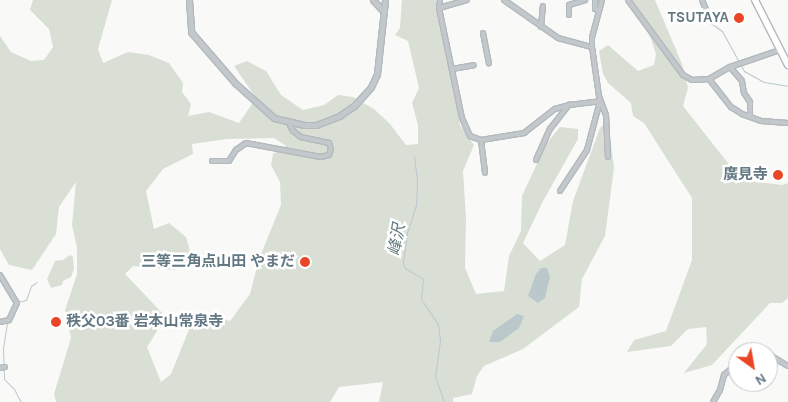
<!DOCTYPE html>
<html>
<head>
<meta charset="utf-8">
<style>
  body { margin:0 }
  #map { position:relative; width:788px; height:402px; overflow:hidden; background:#f9f9f7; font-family:Karla,"Noto Sans JP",sans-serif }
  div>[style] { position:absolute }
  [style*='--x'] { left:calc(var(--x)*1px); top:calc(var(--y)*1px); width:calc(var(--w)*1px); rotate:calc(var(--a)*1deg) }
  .green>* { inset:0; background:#dadfd6 }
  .water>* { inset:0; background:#bac8cb }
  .stream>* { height:1px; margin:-0.5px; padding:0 0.5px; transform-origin:0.5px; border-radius:0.5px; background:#bac8cb }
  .roads { filter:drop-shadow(1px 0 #b3b9bc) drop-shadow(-1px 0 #b3b9bc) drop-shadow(0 1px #b3b9bc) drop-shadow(0 -1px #b3b9bc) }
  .minor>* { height:4px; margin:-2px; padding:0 2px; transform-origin:2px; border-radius:2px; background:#c2c8cb }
  .tertiary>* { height:5px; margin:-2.5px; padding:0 2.5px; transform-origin:2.5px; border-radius:2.5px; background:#c2c8cb }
  .trunk>* { height:6px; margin:-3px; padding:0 3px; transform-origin:3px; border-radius:3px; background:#fff }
  .dots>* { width:14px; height:14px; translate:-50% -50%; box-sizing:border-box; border:2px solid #fff; border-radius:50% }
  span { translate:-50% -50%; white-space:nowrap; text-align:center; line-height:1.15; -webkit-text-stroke:5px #fff; paint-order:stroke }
  .poi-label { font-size:15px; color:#637883; font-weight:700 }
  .right { translate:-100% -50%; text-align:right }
  .left { translate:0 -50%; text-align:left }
  .water-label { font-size:16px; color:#5e777d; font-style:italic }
  .north { position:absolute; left:728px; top:342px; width:50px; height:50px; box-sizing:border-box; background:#fff; border:1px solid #c1c9cd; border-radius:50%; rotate:148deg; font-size:14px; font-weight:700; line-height:20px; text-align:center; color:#637883 }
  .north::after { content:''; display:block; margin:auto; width:18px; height:22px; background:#ea4626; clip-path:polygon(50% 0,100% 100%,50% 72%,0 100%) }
</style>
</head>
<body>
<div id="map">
  <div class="green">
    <i style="clip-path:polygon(evenodd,33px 0,112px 0,98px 49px,103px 63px,128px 52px,149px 55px,169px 63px,183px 83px,182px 92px,191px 104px,188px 116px,209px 112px,239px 123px,256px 98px,234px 66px,247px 61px,266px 71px,281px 95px,303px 110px,324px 105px,338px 95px,353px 97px,374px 109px,390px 124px,406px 145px,418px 144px,418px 125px,412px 103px,419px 88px,408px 41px,395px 35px,400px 28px,402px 0,436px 0,460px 125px,474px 145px,463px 171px,466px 218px,465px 268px,476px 294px,504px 291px,509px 256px,521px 231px,522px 196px,546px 144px,560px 127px,578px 129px,578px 139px,543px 201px,523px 243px,540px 261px,565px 245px,573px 201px,600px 128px,608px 120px,614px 168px,605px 236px,582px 279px,579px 307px,523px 349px,484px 366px,477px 376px,472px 394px,453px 398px,453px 402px,379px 402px,383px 382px,339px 387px,330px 402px,56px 402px,54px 394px,71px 338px,65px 310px,77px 274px,77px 248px,72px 225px,76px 182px,59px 207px,56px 234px,32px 270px,9px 265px,0 249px,0 36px,11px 52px,31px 61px,44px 60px,53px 47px,49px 29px,30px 10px,33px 0,274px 138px,286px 146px,273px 154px,271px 165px,280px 182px,281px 205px,259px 259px,250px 294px,230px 321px,203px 313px,190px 327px,171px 374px,161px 382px,147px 347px,166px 317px,125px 274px,133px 266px,173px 270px,194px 264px,186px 237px,169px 223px,154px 229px,146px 191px,163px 169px,193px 154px,192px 144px,227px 139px,274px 138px)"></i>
    <i style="clip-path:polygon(632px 0,655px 0,682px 64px,688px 88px,683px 106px,735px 172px,743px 180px,782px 185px,788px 183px,788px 298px,782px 303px,770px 303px,712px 365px,684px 373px,707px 344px,706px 327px,688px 329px,671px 346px,627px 352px,634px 340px,666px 331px,692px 260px,692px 198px,644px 123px,633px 116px,631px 103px,608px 83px,603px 74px,599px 51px,608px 45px,638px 71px,654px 65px,656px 54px,645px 22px)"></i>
    <i style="clip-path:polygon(70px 255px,73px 257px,74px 269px,71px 277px,63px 281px,62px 285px,51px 288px,47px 279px,55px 261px,63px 260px)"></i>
  </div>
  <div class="water">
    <i style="clip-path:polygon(541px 268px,547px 268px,550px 277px,545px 298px,538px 303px,528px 296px,536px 274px)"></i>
    <i style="clip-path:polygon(517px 314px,524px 316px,519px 328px,500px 342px,489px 342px,493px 331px)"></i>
  </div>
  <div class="stream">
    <i style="--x:700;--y:0;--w:22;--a:69"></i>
    <i style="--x:708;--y:21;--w:17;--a:36"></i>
    <i style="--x:722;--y:31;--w:46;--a:61.2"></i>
    <i style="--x:744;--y:71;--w:23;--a:29"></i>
    <i style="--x:764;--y:82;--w:24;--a:9"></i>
    <i style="--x:414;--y:156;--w:23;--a:83"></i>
    <i style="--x:417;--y:179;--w:26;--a:92"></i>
    <i style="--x:416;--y:205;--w:29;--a:108"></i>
    <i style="--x:407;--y:233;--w:30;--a:98"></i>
    <i style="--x:403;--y:263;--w:5;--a:68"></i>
    <i style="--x:405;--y:268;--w:21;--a:31"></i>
    <i style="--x:423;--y:279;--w:20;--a:96"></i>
    <i style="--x:421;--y:299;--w:30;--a:56"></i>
    <i style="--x:438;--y:324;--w:17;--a:83"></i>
    <i style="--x:440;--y:341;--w:35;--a:98"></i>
    <i style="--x:435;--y:376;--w:28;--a:71"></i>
    <i style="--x:10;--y:314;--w:12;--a:-70"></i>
    <i style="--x:14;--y:303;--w:12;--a:-14"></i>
    <i style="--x:26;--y:300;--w:15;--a:-70"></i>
    <i style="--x:31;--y:286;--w:7;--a:-34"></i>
    <i style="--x:7;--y:323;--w:24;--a:99"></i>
    <i style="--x:3;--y:347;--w:32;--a:88"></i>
    <i style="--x:4;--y:379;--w:14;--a:45"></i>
    <i style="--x:14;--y:389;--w:15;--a:62"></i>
  </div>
  <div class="roads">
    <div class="minor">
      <i style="--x:440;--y:0;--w:8;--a:97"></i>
      <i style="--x:439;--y:8;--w:112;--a:78.2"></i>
      <i style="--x:462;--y:118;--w:20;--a:66"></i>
      <i style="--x:470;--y:136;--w:12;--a:20"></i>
      <i style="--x:481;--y:140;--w:44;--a:-9.2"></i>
      <i style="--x:524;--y:133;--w:39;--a:-38"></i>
      <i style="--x:555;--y:109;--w:15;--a:-16"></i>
      <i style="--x:569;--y:105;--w:31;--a:-7"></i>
      <i style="--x:504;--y:0;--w:66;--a:35.1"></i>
      <i style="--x:558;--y:38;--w:35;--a:15"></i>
      <i style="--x:595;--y:0;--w:9;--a:90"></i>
      <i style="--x:595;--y:9;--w:4;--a:27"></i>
      <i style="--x:602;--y:0;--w:39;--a:105"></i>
      <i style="--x:592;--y:38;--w:9;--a:90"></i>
      <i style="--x:592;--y:47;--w:49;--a:81.9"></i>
      <i style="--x:599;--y:96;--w:20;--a:70"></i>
      <i style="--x:606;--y:115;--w:42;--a:87.3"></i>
      <i style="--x:628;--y:0;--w:93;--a:53.7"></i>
      <i style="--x:683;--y:75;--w:10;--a:29"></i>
      <i style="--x:692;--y:80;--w:17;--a:-3"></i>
      <i style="--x:709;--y:79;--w:24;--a:-30"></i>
      <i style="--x:730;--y:67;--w:53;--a:-18.8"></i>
      <i style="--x:702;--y:0;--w:23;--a:67"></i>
      <i style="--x:439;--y:8;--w:29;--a:-16"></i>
      <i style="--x:569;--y:15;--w:10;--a:-90"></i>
      <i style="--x:569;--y:5;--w:17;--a:-17"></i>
      <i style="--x:541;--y:27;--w:21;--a:-85"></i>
      <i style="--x:483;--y:33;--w:31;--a:79"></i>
      <i style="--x:730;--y:67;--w:18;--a:49"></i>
      <i style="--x:742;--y:81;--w:12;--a:81"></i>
      <i style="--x:744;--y:93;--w:11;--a:56"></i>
      <i style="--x:750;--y:102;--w:15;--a:90"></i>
      <i style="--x:452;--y:69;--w:22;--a:-10"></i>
      <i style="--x:709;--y:79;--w:36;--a:52"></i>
      <i style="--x:731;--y:107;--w:13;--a:32"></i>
      <i style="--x:742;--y:114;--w:20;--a:20"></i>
      <i style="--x:761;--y:121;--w:27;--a:4"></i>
      <i style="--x:481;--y:140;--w:33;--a:83"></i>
      <i style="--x:536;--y:160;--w:34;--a:-66"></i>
      <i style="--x:550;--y:129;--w:31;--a:-52"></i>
      <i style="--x:212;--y:161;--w:17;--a:0"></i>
      <i style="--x:229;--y:161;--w:13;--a:-58"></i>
      <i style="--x:236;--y:150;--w:12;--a:-35"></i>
      <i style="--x:246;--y:143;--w:76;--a:10.6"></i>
      <i style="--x:321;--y:157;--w:8;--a:-14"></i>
      <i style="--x:329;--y:155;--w:6;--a:-72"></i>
      <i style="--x:331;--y:149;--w:6;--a:-108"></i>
      <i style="--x:329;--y:143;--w:29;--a:-168"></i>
      <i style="--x:301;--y:137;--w:10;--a:-143"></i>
      <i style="--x:293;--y:131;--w:9;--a:-117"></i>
      <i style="--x:560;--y:191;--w:49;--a:-56.6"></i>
      <i style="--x:587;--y:150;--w:51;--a:-75.1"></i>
      <i style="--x:0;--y:275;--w:33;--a:59"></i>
      <i style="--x:17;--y:303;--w:19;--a:115"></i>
      <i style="--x:9;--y:320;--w:9;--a:167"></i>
      <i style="--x:749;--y:352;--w:8;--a:-50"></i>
      <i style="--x:754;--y:346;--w:13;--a:29"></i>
      <i style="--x:768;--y:354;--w:23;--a:31"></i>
      <i style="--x:0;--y:368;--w:5;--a:-11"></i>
      <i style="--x:713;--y:402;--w:14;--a:-60"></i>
      <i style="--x:720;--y:390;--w:16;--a:-75"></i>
      <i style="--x:724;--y:375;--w:18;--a:-41"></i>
    </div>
    <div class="tertiary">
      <i style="--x:189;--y:0;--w:32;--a:86"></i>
      <i style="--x:191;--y:32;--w:67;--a:49.2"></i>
      <i style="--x:235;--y:83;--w:52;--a:41.9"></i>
      <i style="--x:274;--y:118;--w:31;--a:13"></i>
      <i style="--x:304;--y:125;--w:12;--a:0"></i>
      <i style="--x:316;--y:125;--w:25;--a:-21"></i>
      <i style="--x:339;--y:116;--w:18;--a:-34"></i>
      <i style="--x:354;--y:106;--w:25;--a:-48"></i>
      <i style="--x:371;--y:87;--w:14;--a:-65"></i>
      <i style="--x:377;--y:74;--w:74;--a:-83.8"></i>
      <i style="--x:373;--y:0;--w:16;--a:47"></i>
    </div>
    <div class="trunk">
      <i style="--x:755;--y:0;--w:73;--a:63.1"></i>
    </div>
  </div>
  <div class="dots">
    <i style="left:739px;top:18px;background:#ea4626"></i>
    <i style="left:778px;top:175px;background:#ea4626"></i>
    <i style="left:305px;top:262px;background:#ea4626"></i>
    <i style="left:56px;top:322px;background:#ea4626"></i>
  </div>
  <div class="poi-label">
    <span class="right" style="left:729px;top:18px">TSUTAYA</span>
    <span class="right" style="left:768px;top:175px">廣見寺</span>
    <span class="right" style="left:295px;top:262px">三等三角点山田 やまだ</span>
    <span class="left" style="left:66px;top:322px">秩父03番 岩本山常泉寺</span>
  </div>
  <div class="water-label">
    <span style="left:397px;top:240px;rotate:-80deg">峰沢</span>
  </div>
  <div class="north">N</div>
</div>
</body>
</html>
